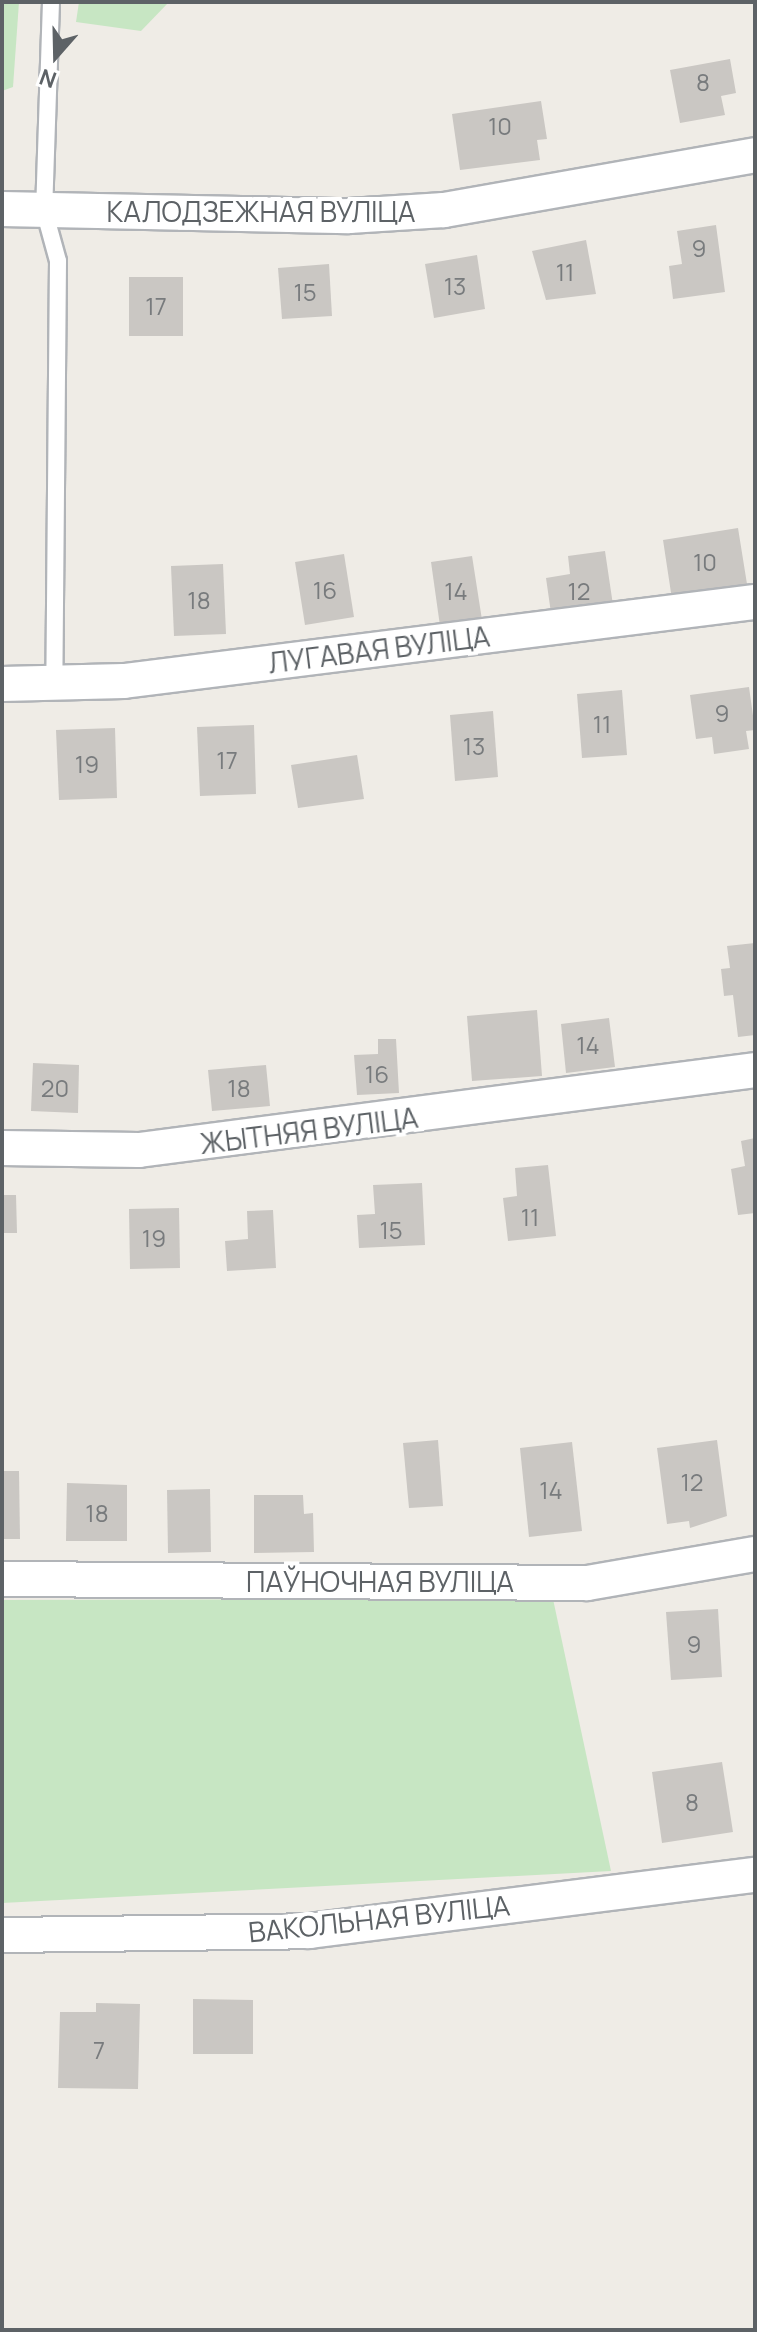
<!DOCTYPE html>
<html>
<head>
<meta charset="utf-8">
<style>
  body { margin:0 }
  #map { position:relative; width:757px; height:2332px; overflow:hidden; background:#efece6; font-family:Manrope,sans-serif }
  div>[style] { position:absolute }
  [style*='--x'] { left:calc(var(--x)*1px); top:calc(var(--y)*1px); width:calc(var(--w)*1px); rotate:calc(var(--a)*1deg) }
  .green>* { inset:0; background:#c7e6c3 }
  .building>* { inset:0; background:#cac7c3 }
  .roads { filter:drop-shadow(2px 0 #b1b4b8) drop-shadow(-2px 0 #b1b4b8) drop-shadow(0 2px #b1b4b8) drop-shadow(0 -2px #b1b4b8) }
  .lane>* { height:16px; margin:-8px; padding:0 8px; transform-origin:8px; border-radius:8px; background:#fff }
  .street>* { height:34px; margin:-17px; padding:0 17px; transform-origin:17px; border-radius:17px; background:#fff }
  span { translate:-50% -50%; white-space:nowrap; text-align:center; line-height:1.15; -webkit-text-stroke:8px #fff; paint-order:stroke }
  .number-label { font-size:24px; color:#787b7d }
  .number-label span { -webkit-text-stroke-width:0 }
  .street-label { font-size:28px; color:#5d6266 }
  .frame { position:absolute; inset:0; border:4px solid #5d6266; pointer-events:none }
  .north { position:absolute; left:16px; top:16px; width:80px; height:80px; -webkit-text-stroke:6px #fff; paint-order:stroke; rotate:200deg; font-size:22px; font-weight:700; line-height:32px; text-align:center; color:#5d6266 }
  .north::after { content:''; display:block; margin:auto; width:28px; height:36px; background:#5d6266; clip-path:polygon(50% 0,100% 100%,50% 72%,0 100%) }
</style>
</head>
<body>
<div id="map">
  <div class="green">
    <i style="clip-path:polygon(2px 2px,19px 2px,13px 87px,2px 91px)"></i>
    <i style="clip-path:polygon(79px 2px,169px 2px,141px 31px,76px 22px)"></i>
    <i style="clip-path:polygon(553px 1599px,611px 1871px,2px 1903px,2px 1600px)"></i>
  </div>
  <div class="building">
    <i style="clip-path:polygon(730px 59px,736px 93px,721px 96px,725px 115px,680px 123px,670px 70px)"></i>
    <i style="clip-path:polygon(541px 101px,547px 139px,537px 140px,540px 160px,460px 170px,452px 114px)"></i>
    <i style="clip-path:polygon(716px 225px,725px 292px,673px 299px,669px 266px,682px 264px,677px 231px)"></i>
    <i style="clip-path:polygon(586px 240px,596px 294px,546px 300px,532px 251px)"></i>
    <i style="clip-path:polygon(477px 255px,485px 309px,434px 318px,425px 264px)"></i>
    <i style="clip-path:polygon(329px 264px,332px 316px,282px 319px,278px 268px)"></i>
    <i style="clip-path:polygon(129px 277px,183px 277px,183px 336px,129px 336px)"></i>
    <i style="clip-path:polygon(738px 528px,747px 584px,718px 588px,720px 599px,673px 606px,663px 540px)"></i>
    <i style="clip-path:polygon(605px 551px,613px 605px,551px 613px,546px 578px,570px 574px,568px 556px)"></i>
    <i style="clip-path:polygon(344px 554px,354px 617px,305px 625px,295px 562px)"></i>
    <i style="clip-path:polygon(472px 556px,482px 620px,440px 626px,431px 562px)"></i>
    <i style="clip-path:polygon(223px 564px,226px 634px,174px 636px,171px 566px)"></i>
    <i style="clip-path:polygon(749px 687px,755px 730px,746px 731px,749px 749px,714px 754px,712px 737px,696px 739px,690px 695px)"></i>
    <i style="clip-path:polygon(622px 690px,627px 755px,582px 758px,577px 694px)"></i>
    <i style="clip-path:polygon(493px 711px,498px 777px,455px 781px,450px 715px)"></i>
    <i style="clip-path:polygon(254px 725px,256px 794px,200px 796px,197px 727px)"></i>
    <i style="clip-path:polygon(115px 728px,117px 798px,59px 800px,56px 730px)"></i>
    <i style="clip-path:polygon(357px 755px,364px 799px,298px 808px,291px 765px)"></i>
    <i style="clip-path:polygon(755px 943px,755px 1035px,738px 1037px,733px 995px,724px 996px,721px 969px,730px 968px,727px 946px)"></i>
    <i style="clip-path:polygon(537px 1010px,542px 1076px,472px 1081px,467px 1016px)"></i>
    <i style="clip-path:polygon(609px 1018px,615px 1067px,566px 1073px,561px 1024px)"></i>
    <i style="clip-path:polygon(378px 1039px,396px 1039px,399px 1093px,357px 1095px,354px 1055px,378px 1054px)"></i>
    <i style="clip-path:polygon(33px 1063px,79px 1065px,78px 1113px,31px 1111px)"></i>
    <i style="clip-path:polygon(266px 1065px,270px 1106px,212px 1111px,208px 1070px)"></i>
    <i style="clip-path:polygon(755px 1138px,755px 1213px,738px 1215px,731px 1169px,745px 1166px,741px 1141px)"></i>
    <i style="clip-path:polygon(548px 1165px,556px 1236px,508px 1241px,503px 1198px,517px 1196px,515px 1168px)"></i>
    <i style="clip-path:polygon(422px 1183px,425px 1245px,359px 1248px,357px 1215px,375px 1214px,373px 1185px)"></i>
    <i style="clip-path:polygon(2px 1195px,16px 1195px,17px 1233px,2px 1233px)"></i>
    <i style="clip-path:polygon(179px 1208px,180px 1268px,130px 1269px,129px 1209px)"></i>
    <i style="clip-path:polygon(273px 1210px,276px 1268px,227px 1271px,225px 1241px,248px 1239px,247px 1211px)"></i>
    <i style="clip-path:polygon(438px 1440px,443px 1506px,409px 1508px,403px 1443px)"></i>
    <i style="clip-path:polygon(717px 1440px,727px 1516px,690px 1528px,689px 1521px,667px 1524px,657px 1448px)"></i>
    <i style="clip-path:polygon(572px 1442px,582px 1531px,529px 1537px,520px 1448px)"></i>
    <i style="clip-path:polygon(2px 1471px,19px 1471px,20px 1539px,2px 1539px)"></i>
    <i style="clip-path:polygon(67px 1483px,127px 1485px,127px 1541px,66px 1541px)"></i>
    <i style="clip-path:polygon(210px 1489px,211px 1552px,168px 1553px,167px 1490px)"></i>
    <i style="clip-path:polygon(254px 1495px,303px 1495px,304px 1514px,313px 1513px,314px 1552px,254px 1553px)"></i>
    <i style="clip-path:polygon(718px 1609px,722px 1677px,671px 1680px,666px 1612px)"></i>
    <i style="clip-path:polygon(722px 1762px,733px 1832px,662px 1843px,652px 1772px)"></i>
    <i style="clip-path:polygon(193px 1999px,253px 2000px,253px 2054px,193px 2054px)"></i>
    <i style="clip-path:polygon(96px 2003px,140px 2004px,138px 2089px,58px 2088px,60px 2012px,96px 2012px)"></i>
  </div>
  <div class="roads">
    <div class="lane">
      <i style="--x:51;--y:2;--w:208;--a:91.9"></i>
      <i style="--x:44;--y:210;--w:53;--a:74.6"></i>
      <i style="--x:58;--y:261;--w:423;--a:90.5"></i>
    </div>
    <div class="street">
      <i style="--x:2;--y:209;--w:347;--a:1.2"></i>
      <i style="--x:349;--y:216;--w:95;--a:-3.6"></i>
      <i style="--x:444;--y:210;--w:316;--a:-10"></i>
      <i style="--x:2;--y:684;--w:122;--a:-1.4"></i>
      <i style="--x:124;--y:681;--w:636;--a:-7.14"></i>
      <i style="--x:2;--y:1148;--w:137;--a:0.8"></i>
      <i style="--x:139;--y:1150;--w:621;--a:-7.4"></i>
      <i style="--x:2;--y:1579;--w:585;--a:0.39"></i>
      <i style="--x:587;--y:1583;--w:170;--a:-9.8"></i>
      <i style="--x:2;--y:1935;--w:307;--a:-0.7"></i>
      <i style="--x:309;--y:1931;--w:450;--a:-7.2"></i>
    </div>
  </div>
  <div class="number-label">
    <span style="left:703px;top:82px">8</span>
    <span style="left:500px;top:126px">10</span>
    <span style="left:699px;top:248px">9</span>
    <span style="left:565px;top:272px">11</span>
    <span style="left:455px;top:286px">13</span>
    <span style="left:305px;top:292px">15</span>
    <span style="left:156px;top:306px">17</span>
    <span style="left:705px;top:562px">10</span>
    <span style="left:325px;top:590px">16</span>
    <span style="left:456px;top:591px">14</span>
    <span style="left:579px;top:591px">12</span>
    <span style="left:199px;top:600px">18</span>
    <span style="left:722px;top:713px">9</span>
    <span style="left:602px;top:724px">11</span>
    <span style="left:474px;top:746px">13</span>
    <span style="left:227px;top:760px">17</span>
    <span style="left:87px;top:764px">19</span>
    <span style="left:588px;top:1045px">14</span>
    <span style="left:377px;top:1074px">16</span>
    <span style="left:55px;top:1088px">20</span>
    <span style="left:239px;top:1088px">18</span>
    <span style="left:530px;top:1217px">11</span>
    <span style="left:391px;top:1230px">15</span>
    <span style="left:154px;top:1238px">19</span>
    <span style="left:692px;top:1482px">12</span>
    <span style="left:551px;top:1490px">14</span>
    <span style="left:97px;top:1513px">18</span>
    <span style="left:694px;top:1644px">9</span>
    <span style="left:692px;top:1802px">8</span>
    <span style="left:99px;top:2050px">7</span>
  </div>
  <div class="street-label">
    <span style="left:261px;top:211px">КАЛОДЗЕЖНАЯ ВУЛІЦА</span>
    <span style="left:379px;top:649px;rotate:-7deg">ЛУГАВАЯ ВУЛІЦА</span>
    <span style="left:309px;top:1130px;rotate:-7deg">ЖЫТНЯЯ ВУЛІЦА</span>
    <span style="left:380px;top:1581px">ПАЎНОЧНАЯ ВУЛІЦА</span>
    <span style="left:379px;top:1918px;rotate:-6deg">ВАКОЛЬНАЯ ВУЛІЦА</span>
  </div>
  <div class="frame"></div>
  <div class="north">N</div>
</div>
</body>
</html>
